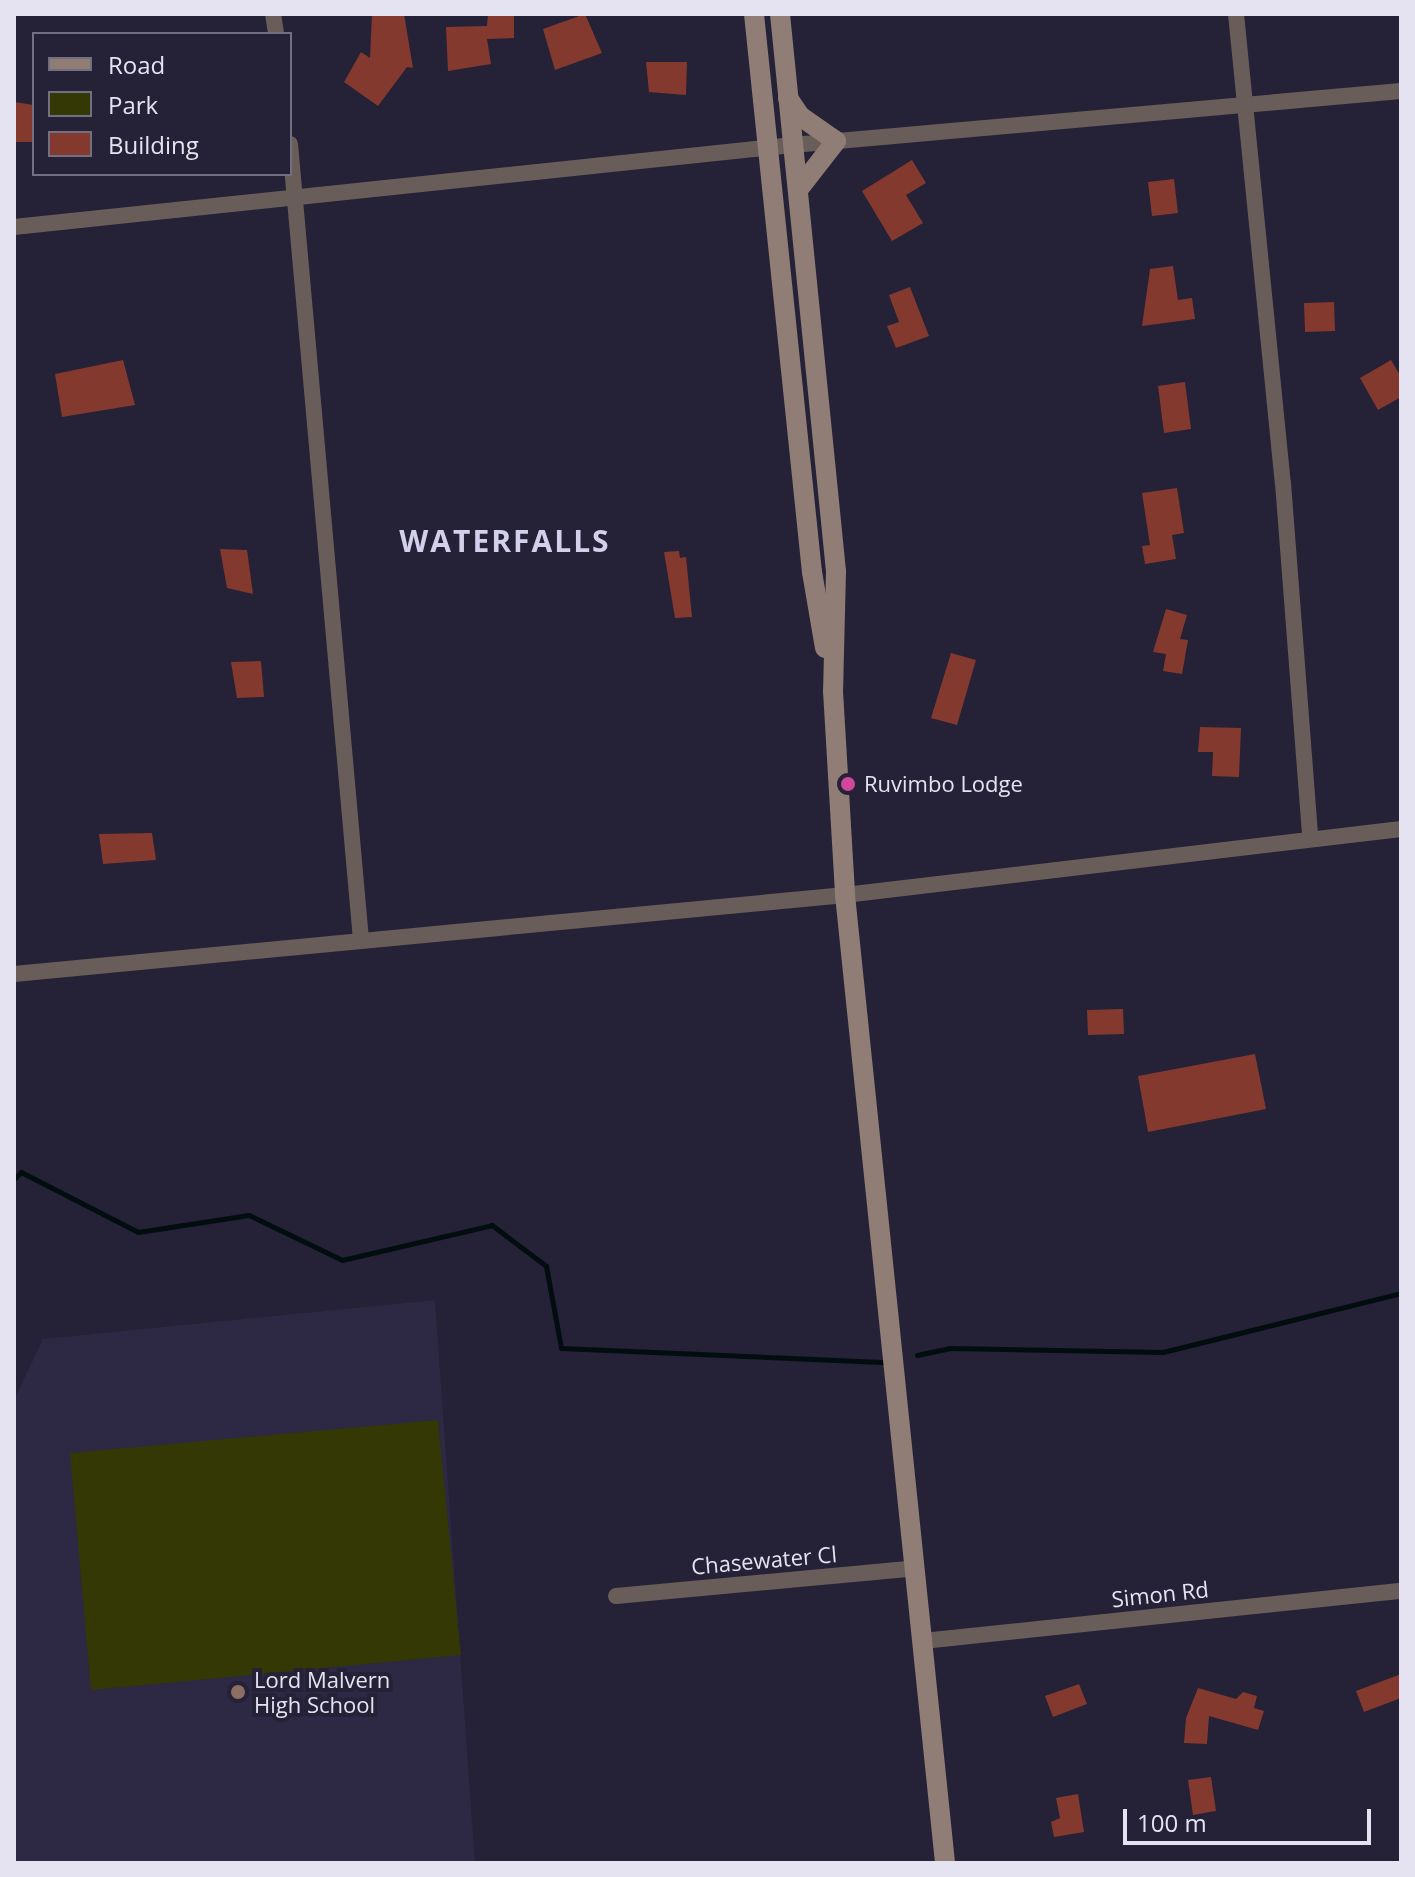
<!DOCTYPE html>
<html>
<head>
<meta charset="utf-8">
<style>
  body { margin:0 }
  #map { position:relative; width:1415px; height:1877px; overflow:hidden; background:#252136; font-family:"Open Sans",sans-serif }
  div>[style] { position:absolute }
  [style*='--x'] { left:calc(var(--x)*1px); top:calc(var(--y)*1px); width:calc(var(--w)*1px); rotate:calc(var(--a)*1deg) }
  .built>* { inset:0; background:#2d2843 }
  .green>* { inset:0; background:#333805 }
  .stream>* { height:5px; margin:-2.5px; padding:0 2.5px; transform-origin:2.5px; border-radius:2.5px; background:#020d10 }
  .building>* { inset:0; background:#84392e }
  .street>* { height:16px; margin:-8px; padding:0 8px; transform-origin:8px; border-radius:8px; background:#695d59 }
  .secondary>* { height:20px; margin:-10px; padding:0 10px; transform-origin:10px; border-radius:10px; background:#907d76 }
  .dots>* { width:22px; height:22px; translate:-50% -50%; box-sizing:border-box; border:4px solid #252136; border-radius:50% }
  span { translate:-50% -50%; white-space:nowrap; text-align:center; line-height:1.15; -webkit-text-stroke:8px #252136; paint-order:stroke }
  .poi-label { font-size:22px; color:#e5e3f1 }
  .left { translate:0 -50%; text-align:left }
  .street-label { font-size:22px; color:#e5e3f1 }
  .district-label { font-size:30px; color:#d3d0ec; font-weight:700; letter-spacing:2px }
  .frame { position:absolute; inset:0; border:16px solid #e5e3f1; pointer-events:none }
  .legend { position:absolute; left:32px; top:32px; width:260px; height:144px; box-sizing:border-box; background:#252136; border:2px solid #726f81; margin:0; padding:10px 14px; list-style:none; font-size:24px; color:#e5e3f1 }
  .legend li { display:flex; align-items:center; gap:16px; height:40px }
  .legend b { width:40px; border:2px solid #726f81 }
  .scale { position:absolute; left:1123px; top:1809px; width:248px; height:36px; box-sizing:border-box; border:4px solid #e5e3f1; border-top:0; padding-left:10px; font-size:24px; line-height:28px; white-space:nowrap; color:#e5e3f1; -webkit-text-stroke:6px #252136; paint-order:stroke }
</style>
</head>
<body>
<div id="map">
  <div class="built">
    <i style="clip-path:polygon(435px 1300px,475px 1863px,14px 1863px,14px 1400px,43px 1339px)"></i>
  </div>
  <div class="green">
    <i style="clip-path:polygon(438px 1420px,461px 1655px,91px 1690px,70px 1453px)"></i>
  </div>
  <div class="stream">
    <i style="--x:14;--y:1179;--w:10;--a:-45"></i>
    <i style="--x:21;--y:1172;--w:131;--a:27.1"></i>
    <i style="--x:138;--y:1232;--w:112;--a:-8.7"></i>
    <i style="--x:249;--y:1215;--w:103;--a:25.8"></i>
    <i style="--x:342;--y:1260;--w:154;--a:-13.1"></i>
    <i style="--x:492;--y:1225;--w:68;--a:37.2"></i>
    <i style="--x:546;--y:1266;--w:83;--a:79.6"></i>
    <i style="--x:561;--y:1348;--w:326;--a:2.5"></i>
    <i style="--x:917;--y:1355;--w:34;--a:-12"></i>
    <i style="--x:950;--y:1348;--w:213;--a:1.1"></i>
    <i style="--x:1163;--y:1352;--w:245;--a:-13.9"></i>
  </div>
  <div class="building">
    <i style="clip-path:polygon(372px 14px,404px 14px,413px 68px,407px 67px,378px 106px,344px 82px,361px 52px,370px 58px)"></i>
    <i style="clip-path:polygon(488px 14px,514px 14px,514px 38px,487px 39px,491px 64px,448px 71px,446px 27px,487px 26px)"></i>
    <i style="clip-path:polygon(585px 14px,602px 53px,555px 70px,543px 29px)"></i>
    <i style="clip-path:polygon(646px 62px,687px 62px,686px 95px,649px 92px)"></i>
    <i style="clip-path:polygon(14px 102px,34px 105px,33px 142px,14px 142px)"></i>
    <i style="clip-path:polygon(912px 160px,926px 183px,906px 195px,923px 223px,892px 241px,862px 191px)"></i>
    <i style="clip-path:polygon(1174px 179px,1178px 213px,1152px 216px,1148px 182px)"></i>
    <i style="clip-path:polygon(1173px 266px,1178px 300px,1192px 298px,1195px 319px,1142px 326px,1150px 269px)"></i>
    <i style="clip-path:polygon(910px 287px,929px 336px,896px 348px,887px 326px,899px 322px,889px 295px)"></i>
    <i style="clip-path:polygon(1334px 302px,1335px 331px,1305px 332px,1304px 303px)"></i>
    <i style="clip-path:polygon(123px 360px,135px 405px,62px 417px,55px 374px)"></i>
    <i style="clip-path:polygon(1391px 360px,1401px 377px,1401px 397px,1378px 410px,1360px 378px)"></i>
    <i style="clip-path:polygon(1185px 382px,1191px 429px,1164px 433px,1158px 386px)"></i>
    <i style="clip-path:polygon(1177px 488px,1184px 533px,1172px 535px,1176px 559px,1145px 564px,1142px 546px,1150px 545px,1142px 493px)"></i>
    <i style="clip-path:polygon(220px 549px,247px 550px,253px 594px,227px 588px)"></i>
    <i style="clip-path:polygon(679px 551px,680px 558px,686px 557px,692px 617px,675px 618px,664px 552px)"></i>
    <i style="clip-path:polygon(1166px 609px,1187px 615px,1180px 639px,1188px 640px,1182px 674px,1163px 671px,1166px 654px,1153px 652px)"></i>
    <i style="clip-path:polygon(951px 653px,976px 660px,957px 725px,931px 718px)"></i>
    <i style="clip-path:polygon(261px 661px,264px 697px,237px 698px,231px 662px)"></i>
    <i style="clip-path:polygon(1200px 727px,1241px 728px,1239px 777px,1212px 776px,1213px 752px,1198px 752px)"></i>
    <i style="clip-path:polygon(152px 833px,156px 860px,103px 864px,99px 834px)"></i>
    <i style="clip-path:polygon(1123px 1009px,1124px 1034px,1088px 1035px,1087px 1010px)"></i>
    <i style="clip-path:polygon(1255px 1054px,1266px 1109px,1148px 1132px,1138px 1076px)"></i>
    <i style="clip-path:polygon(1401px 1674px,1401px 1698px,1364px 1712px,1356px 1691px)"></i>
    <i style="clip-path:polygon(1079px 1684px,1087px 1704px,1053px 1717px,1045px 1696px)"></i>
    <i style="clip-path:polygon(1198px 1688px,1236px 1699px,1243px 1692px,1257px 1696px,1254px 1708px,1264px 1711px,1258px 1730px,1209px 1716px,1207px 1744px,1184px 1743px,1186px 1718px)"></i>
    <i style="clip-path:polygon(1211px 1777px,1216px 1811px,1193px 1815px,1188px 1780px)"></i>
    <i style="clip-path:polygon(1078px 1794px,1084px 1832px,1054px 1837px,1051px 1822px,1060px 1818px,1056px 1798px)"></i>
  </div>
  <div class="street">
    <i style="--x:273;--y:14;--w:20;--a:81"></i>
    <i style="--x:1236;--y:14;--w:471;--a:84.3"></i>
    <i style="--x:1283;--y:483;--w:355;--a:85.6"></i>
    <i style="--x:290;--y:144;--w:798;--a:84.9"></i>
    <i style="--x:14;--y:227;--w:783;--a:-6.01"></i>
    <i style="--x:793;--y:145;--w:610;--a:-5.08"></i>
    <i style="--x:14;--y:974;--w:835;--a:-5.43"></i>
    <i style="--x:845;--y:895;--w:560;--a:-6.77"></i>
    <i style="--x:616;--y:1596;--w:301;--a:-5.3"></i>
    <i style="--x:923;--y:1641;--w:481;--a:-6"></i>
  </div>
  <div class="secondary">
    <i style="--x:754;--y:14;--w:561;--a:84.07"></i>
    <i style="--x:812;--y:572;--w:77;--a:80.3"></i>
    <i style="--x:780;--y:14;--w:560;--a:84.26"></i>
    <i style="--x:836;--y:571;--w:120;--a:91.4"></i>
    <i style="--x:833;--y:691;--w:204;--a:86.6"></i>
    <i style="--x:845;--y:895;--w:973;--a:84.1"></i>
    <i style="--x:788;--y:98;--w:22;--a:56"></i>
    <i style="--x:800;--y:116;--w:44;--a:34.8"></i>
    <i style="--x:836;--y:141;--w:62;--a:127.8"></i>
  </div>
  <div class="dots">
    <i style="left:848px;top:784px;background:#d1479c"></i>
    <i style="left:238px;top:1692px;background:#8d6e63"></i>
  </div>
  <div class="poi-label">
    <span class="left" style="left:864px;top:784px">Ruvimbo Lodge</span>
    <span class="left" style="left:254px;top:1692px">Lord Malvern<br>High School</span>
  </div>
  <div class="street-label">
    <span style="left:764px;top:1560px;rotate:-5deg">Chasewater Cl</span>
    <span style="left:1160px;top:1594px;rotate:-6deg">Simon Rd</span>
  </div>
  <div class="district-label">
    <span style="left:505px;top:541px">WATERFALLS</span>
  </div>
  <div class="frame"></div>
  <ul class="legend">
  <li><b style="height:10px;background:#907d76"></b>Road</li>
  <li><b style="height:22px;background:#333805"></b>Park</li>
  <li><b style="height:22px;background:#84392e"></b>Building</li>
  </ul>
  <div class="scale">100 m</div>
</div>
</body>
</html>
